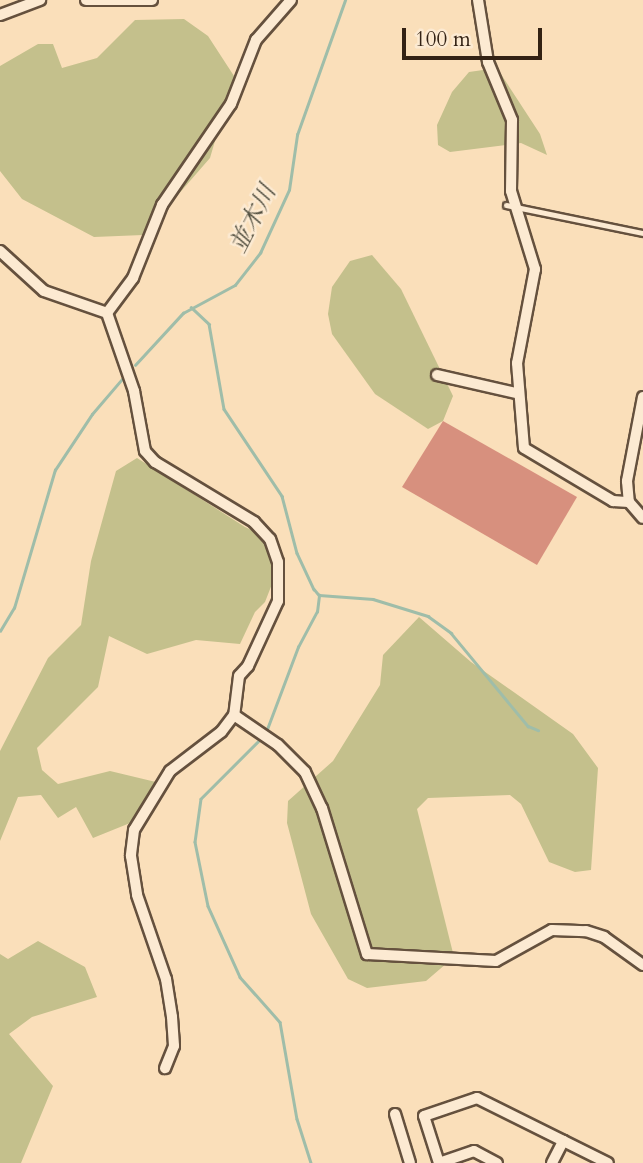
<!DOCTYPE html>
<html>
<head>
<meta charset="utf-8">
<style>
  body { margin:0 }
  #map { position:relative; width:643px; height:1163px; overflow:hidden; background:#fadfba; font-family:Cardo,"Noto Serif JP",serif }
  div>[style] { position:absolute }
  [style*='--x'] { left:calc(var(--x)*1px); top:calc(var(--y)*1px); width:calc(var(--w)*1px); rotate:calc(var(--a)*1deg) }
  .green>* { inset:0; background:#c4c08c }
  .stream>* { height:2.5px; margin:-1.25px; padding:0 1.25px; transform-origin:1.25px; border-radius:1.25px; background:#9fbda9 }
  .building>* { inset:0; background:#d7907e }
  .roads { filter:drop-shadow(2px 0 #65513e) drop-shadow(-2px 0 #65513e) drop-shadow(0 2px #65513e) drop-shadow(0 -2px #65513e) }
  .service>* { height:5px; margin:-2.5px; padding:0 2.5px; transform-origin:2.5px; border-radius:2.5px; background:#fcead2 }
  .minor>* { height:10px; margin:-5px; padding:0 5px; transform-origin:5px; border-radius:5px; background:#fcead2 }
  span { translate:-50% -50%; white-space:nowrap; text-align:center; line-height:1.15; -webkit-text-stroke:5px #fcead2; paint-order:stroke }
  .water-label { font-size:24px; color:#535041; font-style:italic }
  .scale { position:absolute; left:402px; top:28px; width:140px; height:32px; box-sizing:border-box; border:4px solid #332214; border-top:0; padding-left:9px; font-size:21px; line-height:24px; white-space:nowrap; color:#332214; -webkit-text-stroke:5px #fcead2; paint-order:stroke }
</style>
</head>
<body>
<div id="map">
  <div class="green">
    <i style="clip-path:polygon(184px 19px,208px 36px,234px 76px,210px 158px,143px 235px,94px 237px,22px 199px,0 171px,0 66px,38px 44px,53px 44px,62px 68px,97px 58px,135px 20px)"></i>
    <i style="clip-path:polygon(497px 68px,540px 134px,547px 155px,521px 143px,450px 152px,438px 145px,437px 125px,452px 92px,469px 72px)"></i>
    <i style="clip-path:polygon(372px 255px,401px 289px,453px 396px,443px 421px,428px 429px,375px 394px,332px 334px,328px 314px,332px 287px,350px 261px)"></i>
    <i style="clip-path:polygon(137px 458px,245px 527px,278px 542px,281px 561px,265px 602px,255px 612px,240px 644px,196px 640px,147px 654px,109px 636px,98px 687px,37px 748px,42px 770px,58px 784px,110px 771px,160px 783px,140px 819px,93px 838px,76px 807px,58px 818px,41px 795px,18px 797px,0 841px,0 751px,48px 658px,81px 625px,91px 561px,116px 471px)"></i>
    <i style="clip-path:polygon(419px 617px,471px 662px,573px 734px,598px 768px,591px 870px,575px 872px,549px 862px,521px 804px,510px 795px,428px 798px,417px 809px,454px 957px,426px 981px,367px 988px,348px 979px,311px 914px,287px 823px,288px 801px,333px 761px,380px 685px,383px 655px)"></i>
    <i style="clip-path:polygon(38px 941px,85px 967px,97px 997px,32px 1017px,9px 1034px,53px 1086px,21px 1163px,0 1163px,0 954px,8px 959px)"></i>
  </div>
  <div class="stream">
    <i style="--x:191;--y:307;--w:25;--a:43"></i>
    <i style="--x:209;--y:324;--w:86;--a:80"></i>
    <i style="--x:224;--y:409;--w:105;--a:56.3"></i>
    <i style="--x:282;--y:496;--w:59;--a:75.3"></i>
    <i style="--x:297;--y:553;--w:40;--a:65"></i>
    <i style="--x:314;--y:589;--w:8;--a:50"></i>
    <i style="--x:319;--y:595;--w:54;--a:4.2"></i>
    <i style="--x:373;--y:599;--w:58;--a:17.2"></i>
    <i style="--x:428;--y:616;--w:29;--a:36"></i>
    <i style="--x:451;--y:633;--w:121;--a:50.4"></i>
    <i style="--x:528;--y:726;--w:11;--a:22"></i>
    <i style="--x:135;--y:365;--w:71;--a:-47.3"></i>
    <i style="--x:183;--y:313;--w:59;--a:-28.3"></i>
    <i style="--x:235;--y:285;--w:41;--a:-52"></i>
    <i style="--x:260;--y:253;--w:69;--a:-65.3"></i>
    <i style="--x:289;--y:190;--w:56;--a:-81.7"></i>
    <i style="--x:297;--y:135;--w:143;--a:-70.4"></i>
    <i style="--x:0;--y:631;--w:27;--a:-59"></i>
    <i style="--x:14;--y:608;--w:144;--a:-73.5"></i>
    <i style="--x:55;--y:470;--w:67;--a:-56.5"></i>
    <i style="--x:92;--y:414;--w:46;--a:-49.4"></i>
    <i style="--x:266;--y:732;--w:91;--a:-69.4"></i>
    <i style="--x:298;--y:647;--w:40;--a:-62"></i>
    <i style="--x:317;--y:612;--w:17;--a:-83"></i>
    <i style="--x:262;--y:738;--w:86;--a:135"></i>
    <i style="--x:201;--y:799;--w:43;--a:97.9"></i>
    <i style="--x:195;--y:842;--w:65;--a:78.5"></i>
    <i style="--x:208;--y:906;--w:78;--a:65.7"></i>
    <i style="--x:240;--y:977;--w:60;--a:48.4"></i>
    <i style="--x:280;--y:1022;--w:98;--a:80.1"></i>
    <i style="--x:297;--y:1119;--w:46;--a:72.3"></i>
  </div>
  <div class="building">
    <i style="clip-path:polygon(443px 421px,577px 497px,537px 565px,402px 487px)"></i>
  </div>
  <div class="roads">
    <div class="service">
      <i style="--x:506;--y:205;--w:140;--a:11.6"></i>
    </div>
    <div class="minor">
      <i style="--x:86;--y:0;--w:66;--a:0"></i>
      <i style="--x:478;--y:0;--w:63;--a:80.8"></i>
      <i style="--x:488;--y:62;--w:63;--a:67.5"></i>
      <i style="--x:512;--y:120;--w:71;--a:90.8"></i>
      <i style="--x:511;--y:191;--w:82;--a:72.9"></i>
      <i style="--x:535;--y:269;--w:96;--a:100.8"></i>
      <i style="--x:517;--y:363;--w:85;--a:85.3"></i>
      <i style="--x:524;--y:448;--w:104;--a:30.8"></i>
      <i style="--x:613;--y:501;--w:16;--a:4"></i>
      <i style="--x:0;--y:15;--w:43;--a:-20.6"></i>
      <i style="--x:0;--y:251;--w:59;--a:42.3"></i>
      <i style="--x:44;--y:291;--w:67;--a:19.2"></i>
      <i style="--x:107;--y:313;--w:83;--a:70.9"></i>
      <i style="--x:134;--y:391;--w:61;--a:79.6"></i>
      <i style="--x:145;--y:451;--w:15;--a:48"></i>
      <i style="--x:155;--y:462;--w:116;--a:31.2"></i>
      <i style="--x:254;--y:522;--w:23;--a:47"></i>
      <i style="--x:270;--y:539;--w:24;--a:71"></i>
      <i style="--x:278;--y:562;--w:39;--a:90"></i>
      <i style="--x:278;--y:601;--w:72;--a:114.8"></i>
      <i style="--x:248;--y:666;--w:13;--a:132"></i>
      <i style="--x:239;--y:676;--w:39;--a:97"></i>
      <i style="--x:234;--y:715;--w:21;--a:127"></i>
      <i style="--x:221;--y:732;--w:64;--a:142.6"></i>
      <i style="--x:170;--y:771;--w:69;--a:121.4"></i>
      <i style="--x:134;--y:830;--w:26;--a:97"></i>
      <i style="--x:131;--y:856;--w:39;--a:81"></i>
      <i style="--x:137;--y:895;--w:89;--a:71"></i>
      <i style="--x:166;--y:979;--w:38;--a:81"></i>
      <i style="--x:172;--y:1017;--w:29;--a:86"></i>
      <i style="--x:174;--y:1046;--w:24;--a:112"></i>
      <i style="--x:107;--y:313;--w:44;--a:-53.4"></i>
      <i style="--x:133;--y:278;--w:79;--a:-68.3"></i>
      <i style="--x:162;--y:205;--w:122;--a:-55.7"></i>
      <i style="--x:231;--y:104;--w:69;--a:-68.7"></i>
      <i style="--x:256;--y:40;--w:53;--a:-48.8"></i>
      <i style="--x:437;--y:375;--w:81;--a:12.8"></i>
      <i style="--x:643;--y:397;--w:86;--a:100.8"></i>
      <i style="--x:627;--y:481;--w:21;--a:85"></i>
      <i style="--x:629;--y:502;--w:21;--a:49"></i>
      <i style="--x:234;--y:715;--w:53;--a:34.3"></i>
      <i style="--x:278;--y:745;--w:38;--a:45"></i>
      <i style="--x:305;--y:772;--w:40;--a:65"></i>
      <i style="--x:322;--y:808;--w:153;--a:72.9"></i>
      <i style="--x:367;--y:954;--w:129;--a:3.1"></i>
      <i style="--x:496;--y:961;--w:64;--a:-29"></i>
      <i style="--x:552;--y:930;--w:34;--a:2"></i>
      <i style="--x:586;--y:931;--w:19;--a:18"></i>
      <i style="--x:604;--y:937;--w:48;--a:35.7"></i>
      <i style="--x:395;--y:1114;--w:51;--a:73"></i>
      <i style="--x:439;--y:1163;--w:49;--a:-107.7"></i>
      <i style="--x:424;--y:1116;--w:56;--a:-18.8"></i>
      <i style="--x:477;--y:1098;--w:146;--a:26.4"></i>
      <i style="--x:439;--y:1163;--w:37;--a:-19"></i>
      <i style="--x:474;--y:1151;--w:26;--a:28"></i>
      <i style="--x:552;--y:1163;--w:25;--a:-63"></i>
    </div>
  </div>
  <div class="water-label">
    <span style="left:253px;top:219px;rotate:-63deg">並木川</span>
  </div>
  <div class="scale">100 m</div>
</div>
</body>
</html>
